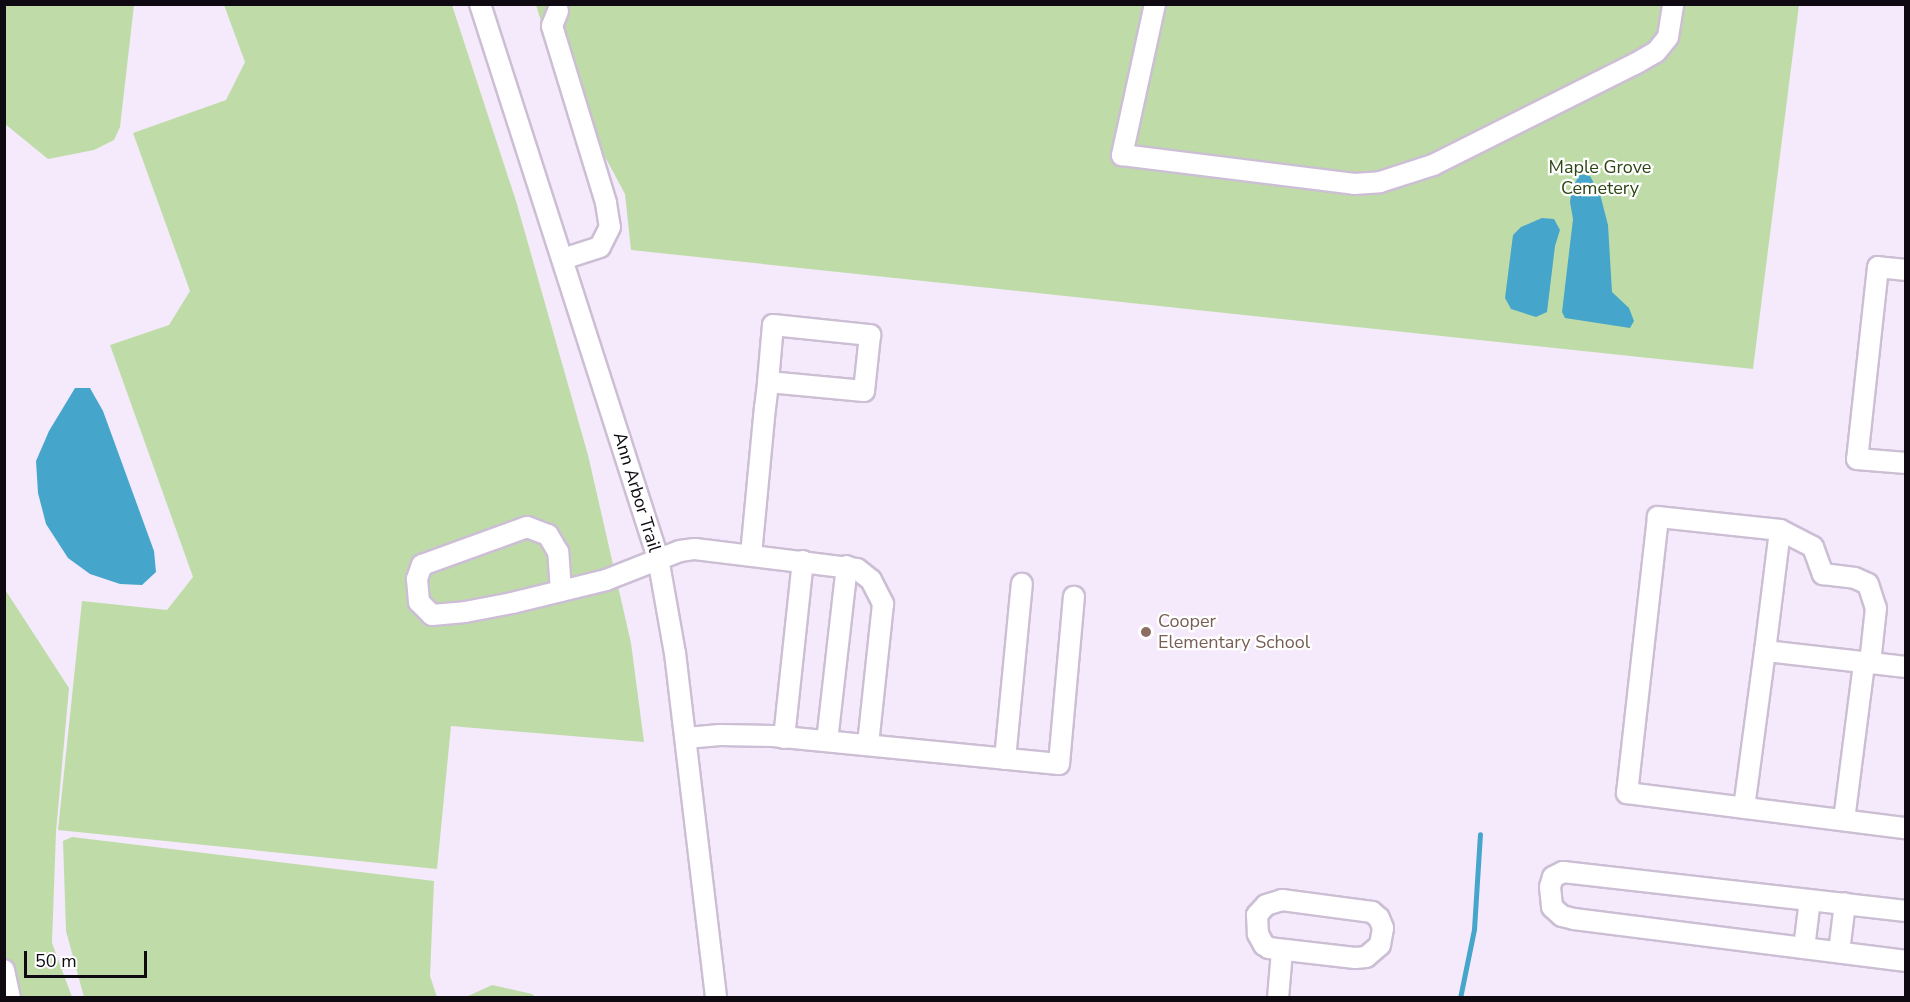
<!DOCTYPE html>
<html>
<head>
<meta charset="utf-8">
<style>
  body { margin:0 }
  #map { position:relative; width:1910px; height:1002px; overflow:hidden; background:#f5eafc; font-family:"Nunito Sans",sans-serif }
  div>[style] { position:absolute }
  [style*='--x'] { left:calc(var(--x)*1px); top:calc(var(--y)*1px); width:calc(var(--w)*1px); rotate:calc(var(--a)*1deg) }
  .green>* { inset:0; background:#bfdca8 }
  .water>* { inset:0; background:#46a5cb }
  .stream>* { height:5px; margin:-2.5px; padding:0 2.5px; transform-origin:2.5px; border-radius:2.5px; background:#46a5cb }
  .roads { filter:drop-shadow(2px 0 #ccbed4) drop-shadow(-2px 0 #ccbed4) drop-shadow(0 2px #ccbed4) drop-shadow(0 -2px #ccbed4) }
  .minor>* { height:20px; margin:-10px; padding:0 10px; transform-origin:10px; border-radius:10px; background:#fff }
  .dots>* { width:16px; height:16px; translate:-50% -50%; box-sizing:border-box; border:3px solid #fff; border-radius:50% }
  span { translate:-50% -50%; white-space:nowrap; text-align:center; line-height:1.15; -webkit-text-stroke:4.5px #fff; paint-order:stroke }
  .park-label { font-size:18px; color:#2e4614 }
  .street-label { font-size:18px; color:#0f0a12 }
  .education-label { font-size:18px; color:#785e54 }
  .left { translate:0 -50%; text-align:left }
  .frame { position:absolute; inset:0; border:6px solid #0f0a12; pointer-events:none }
  .scale { position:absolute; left:24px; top:951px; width:123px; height:27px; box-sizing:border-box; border:3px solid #0f0a12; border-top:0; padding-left:8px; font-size:18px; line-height:21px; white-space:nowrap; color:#0f0a12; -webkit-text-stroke:4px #fff; paint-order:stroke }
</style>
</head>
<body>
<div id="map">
  <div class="green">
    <i style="clip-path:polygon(4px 5px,134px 5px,120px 127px,114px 140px,94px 150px,48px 159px,5px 124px)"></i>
    <i style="clip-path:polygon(224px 5px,452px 5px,516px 201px,588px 455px,631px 643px,644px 742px,451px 726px,437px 869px,58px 830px,82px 601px,167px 610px,193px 577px,110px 345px,169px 325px,190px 291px,133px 133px,226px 100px,245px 62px)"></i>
    <i style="clip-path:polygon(536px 5px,1799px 5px,1753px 369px,631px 250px,625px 194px,553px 60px)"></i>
    <i style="clip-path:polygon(4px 588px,69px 688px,56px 832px,52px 943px,72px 997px,5px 997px)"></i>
    <i style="clip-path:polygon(72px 837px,434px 881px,430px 976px,437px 997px,466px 997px,492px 985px,532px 994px,535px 997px,84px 997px,66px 931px,63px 841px)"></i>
  </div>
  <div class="water">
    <i style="clip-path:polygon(1580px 174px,1590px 176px,1600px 194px,1608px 225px,1612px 292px,1629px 308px,1634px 321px,1630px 328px,1565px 318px,1562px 312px,1573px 219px,1570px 202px,1572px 188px)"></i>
    <i style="clip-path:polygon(1542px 218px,1554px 219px,1560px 230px,1555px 246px,1547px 312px,1536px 317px,1511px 309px,1505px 298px,1513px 235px,1521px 227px)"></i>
    <i style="clip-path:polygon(75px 388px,90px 388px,103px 411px,154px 551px,156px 572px,142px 585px,120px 584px,90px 574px,68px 558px,46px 524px,38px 493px,36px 461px,49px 431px)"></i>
  </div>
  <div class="stream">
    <i style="--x:1460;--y:998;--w:70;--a:-78.5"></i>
    <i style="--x:1474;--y:929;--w:95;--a:-86.4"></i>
  </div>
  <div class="roads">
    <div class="minor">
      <i style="--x:480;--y:4;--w:582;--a:72.19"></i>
      <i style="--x:658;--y:558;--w:97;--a:79.9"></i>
      <i style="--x:675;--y:653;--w:347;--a:83.2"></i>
      <i style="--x:1155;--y:4;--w:155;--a:102.3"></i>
      <i style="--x:1122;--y:155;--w:234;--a:7.1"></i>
      <i style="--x:1354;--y:184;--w:26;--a:-4"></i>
      <i style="--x:1380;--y:182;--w:56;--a:-17.8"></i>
      <i style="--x:1433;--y:165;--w:226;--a:-26.6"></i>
      <i style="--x:1635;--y:64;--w:24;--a:-30"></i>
      <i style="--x:1656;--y:52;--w:19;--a:-51"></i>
      <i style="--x:1668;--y:37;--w:33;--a:-81"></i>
      <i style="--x:558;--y:11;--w:16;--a:112"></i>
      <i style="--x:552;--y:26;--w:185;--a:73"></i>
      <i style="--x:606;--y:203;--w:24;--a:81"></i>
      <i style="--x:610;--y:227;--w:22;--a:117"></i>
      <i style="--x:600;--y:247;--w:39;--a:162"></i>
      <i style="--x:1906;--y:270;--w:28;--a:-174"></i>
      <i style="--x:1878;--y:267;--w:193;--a:96.2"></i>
      <i style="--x:1857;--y:459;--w:49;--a:4.7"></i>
      <i style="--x:1780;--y:530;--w:37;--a:27"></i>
      <i style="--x:1813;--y:547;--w:29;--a:70"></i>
      <i style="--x:1823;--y:574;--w:32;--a:7"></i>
      <i style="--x:1855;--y:578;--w:14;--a:25"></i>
      <i style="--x:1868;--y:584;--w:25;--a:72"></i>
      <i style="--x:1876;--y:608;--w:55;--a:96.2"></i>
      <i style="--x:751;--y:555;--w:148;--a:-84.6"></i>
      <i style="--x:765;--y:408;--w:26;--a:-83"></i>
      <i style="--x:768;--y:382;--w:57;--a:-85"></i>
      <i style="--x:773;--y:325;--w:98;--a:5.9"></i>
      <i style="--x:870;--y:335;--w:56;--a:96.1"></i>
      <i style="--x:864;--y:391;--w:96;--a:-174.6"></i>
      <i style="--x:561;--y:591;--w:39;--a:-94"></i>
      <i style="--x:558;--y:552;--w:20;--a:-120"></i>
      <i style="--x:548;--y:535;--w:22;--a:-159"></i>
      <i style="--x:527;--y:527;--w:112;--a:160.1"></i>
      <i style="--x:422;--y:565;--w:15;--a:110"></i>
      <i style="--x:417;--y:579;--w:23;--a:85"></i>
      <i style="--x:419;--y:602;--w:18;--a:45"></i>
      <i style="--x:432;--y:615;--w:33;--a:-5"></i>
      <i style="--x:465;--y:612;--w:48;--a:-10.8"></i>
      <i style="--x:512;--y:603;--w:97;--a:-13.7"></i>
      <i style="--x:606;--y:580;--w:79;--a:-21.4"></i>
      <i style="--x:680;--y:551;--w:15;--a:-8"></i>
      <i style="--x:695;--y:549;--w:163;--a:7"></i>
      <i style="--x:857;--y:569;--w:18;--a:38"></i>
      <i style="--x:871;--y:580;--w:27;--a:63"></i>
      <i style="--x:883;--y:604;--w:141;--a:96.1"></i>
      <i style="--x:1906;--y:667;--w:142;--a:-173.5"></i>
      <i style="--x:1765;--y:651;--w:122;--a:-82.9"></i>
      <i style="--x:1780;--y:530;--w:123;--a:-173.9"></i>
      <i style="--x:1658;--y:517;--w:278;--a:96.4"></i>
      <i style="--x:1627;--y:793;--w:281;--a:7.2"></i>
      <i style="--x:686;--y:738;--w:34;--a:-5"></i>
      <i style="--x:720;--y:735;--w:53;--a:1.1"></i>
      <i style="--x:773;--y:736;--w:287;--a:5.6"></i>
      <i style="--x:1059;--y:764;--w:168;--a:-84.9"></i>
      <i style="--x:784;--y:738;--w:178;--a:-83.9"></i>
      <i style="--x:827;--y:741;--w:176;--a:-83.5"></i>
      <i style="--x:1005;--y:759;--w:176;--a:-84.5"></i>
      <i style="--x:1744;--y:808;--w:158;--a:-82.4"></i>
      <i style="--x:1844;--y:820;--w:158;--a:-82.7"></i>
      <i style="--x:1282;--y:900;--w:91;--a:7.6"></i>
      <i style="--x:1372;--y:912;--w:9;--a:41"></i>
      <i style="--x:1379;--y:918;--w:11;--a:68"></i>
      <i style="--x:1383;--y:928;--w:17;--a:100"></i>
      <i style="--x:1380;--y:945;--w:18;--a:139"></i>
      <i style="--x:1366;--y:957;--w:11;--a:175"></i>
      <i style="--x:1355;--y:958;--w:87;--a:-173.4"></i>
      <i style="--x:1269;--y:948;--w:6;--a:-149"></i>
      <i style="--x:1264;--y:945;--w:13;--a:-119"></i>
      <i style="--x:1258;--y:934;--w:19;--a:-93"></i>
      <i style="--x:1257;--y:915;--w:13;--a:-48"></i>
      <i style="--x:1266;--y:905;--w:17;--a:-17"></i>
      <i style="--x:1906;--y:911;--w:345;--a:-173.5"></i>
      <i style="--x:1563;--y:872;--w:11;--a:153"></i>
      <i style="--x:1553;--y:877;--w:10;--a:107"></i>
      <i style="--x:1550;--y:887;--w:20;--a:84"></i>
      <i style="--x:1552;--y:907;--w:13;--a:42"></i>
      <i style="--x:1562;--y:916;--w:12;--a:14"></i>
      <i style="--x:1574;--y:919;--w:335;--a:7.2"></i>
      <i style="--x:1804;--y:948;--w:48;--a:-82.9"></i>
      <i style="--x:1839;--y:952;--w:49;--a:-83"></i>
      <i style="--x:4;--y:970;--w:29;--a:78"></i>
      <i style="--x:1278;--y:998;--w:47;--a:-85.1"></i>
    </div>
  </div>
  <div class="dots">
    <i style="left:1146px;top:632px;background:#8d6e63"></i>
  </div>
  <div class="park-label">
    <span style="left:1600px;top:178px">Maple Grove<br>Cemetery</span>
  </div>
  <div class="street-label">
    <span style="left:637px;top:492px;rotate:73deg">Ann Arbor Trail</span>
  </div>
  <div class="education-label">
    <span class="left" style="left:1158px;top:632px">Cooper<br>Elementary School</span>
  </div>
  <div class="frame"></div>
  <div class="scale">50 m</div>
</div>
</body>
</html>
